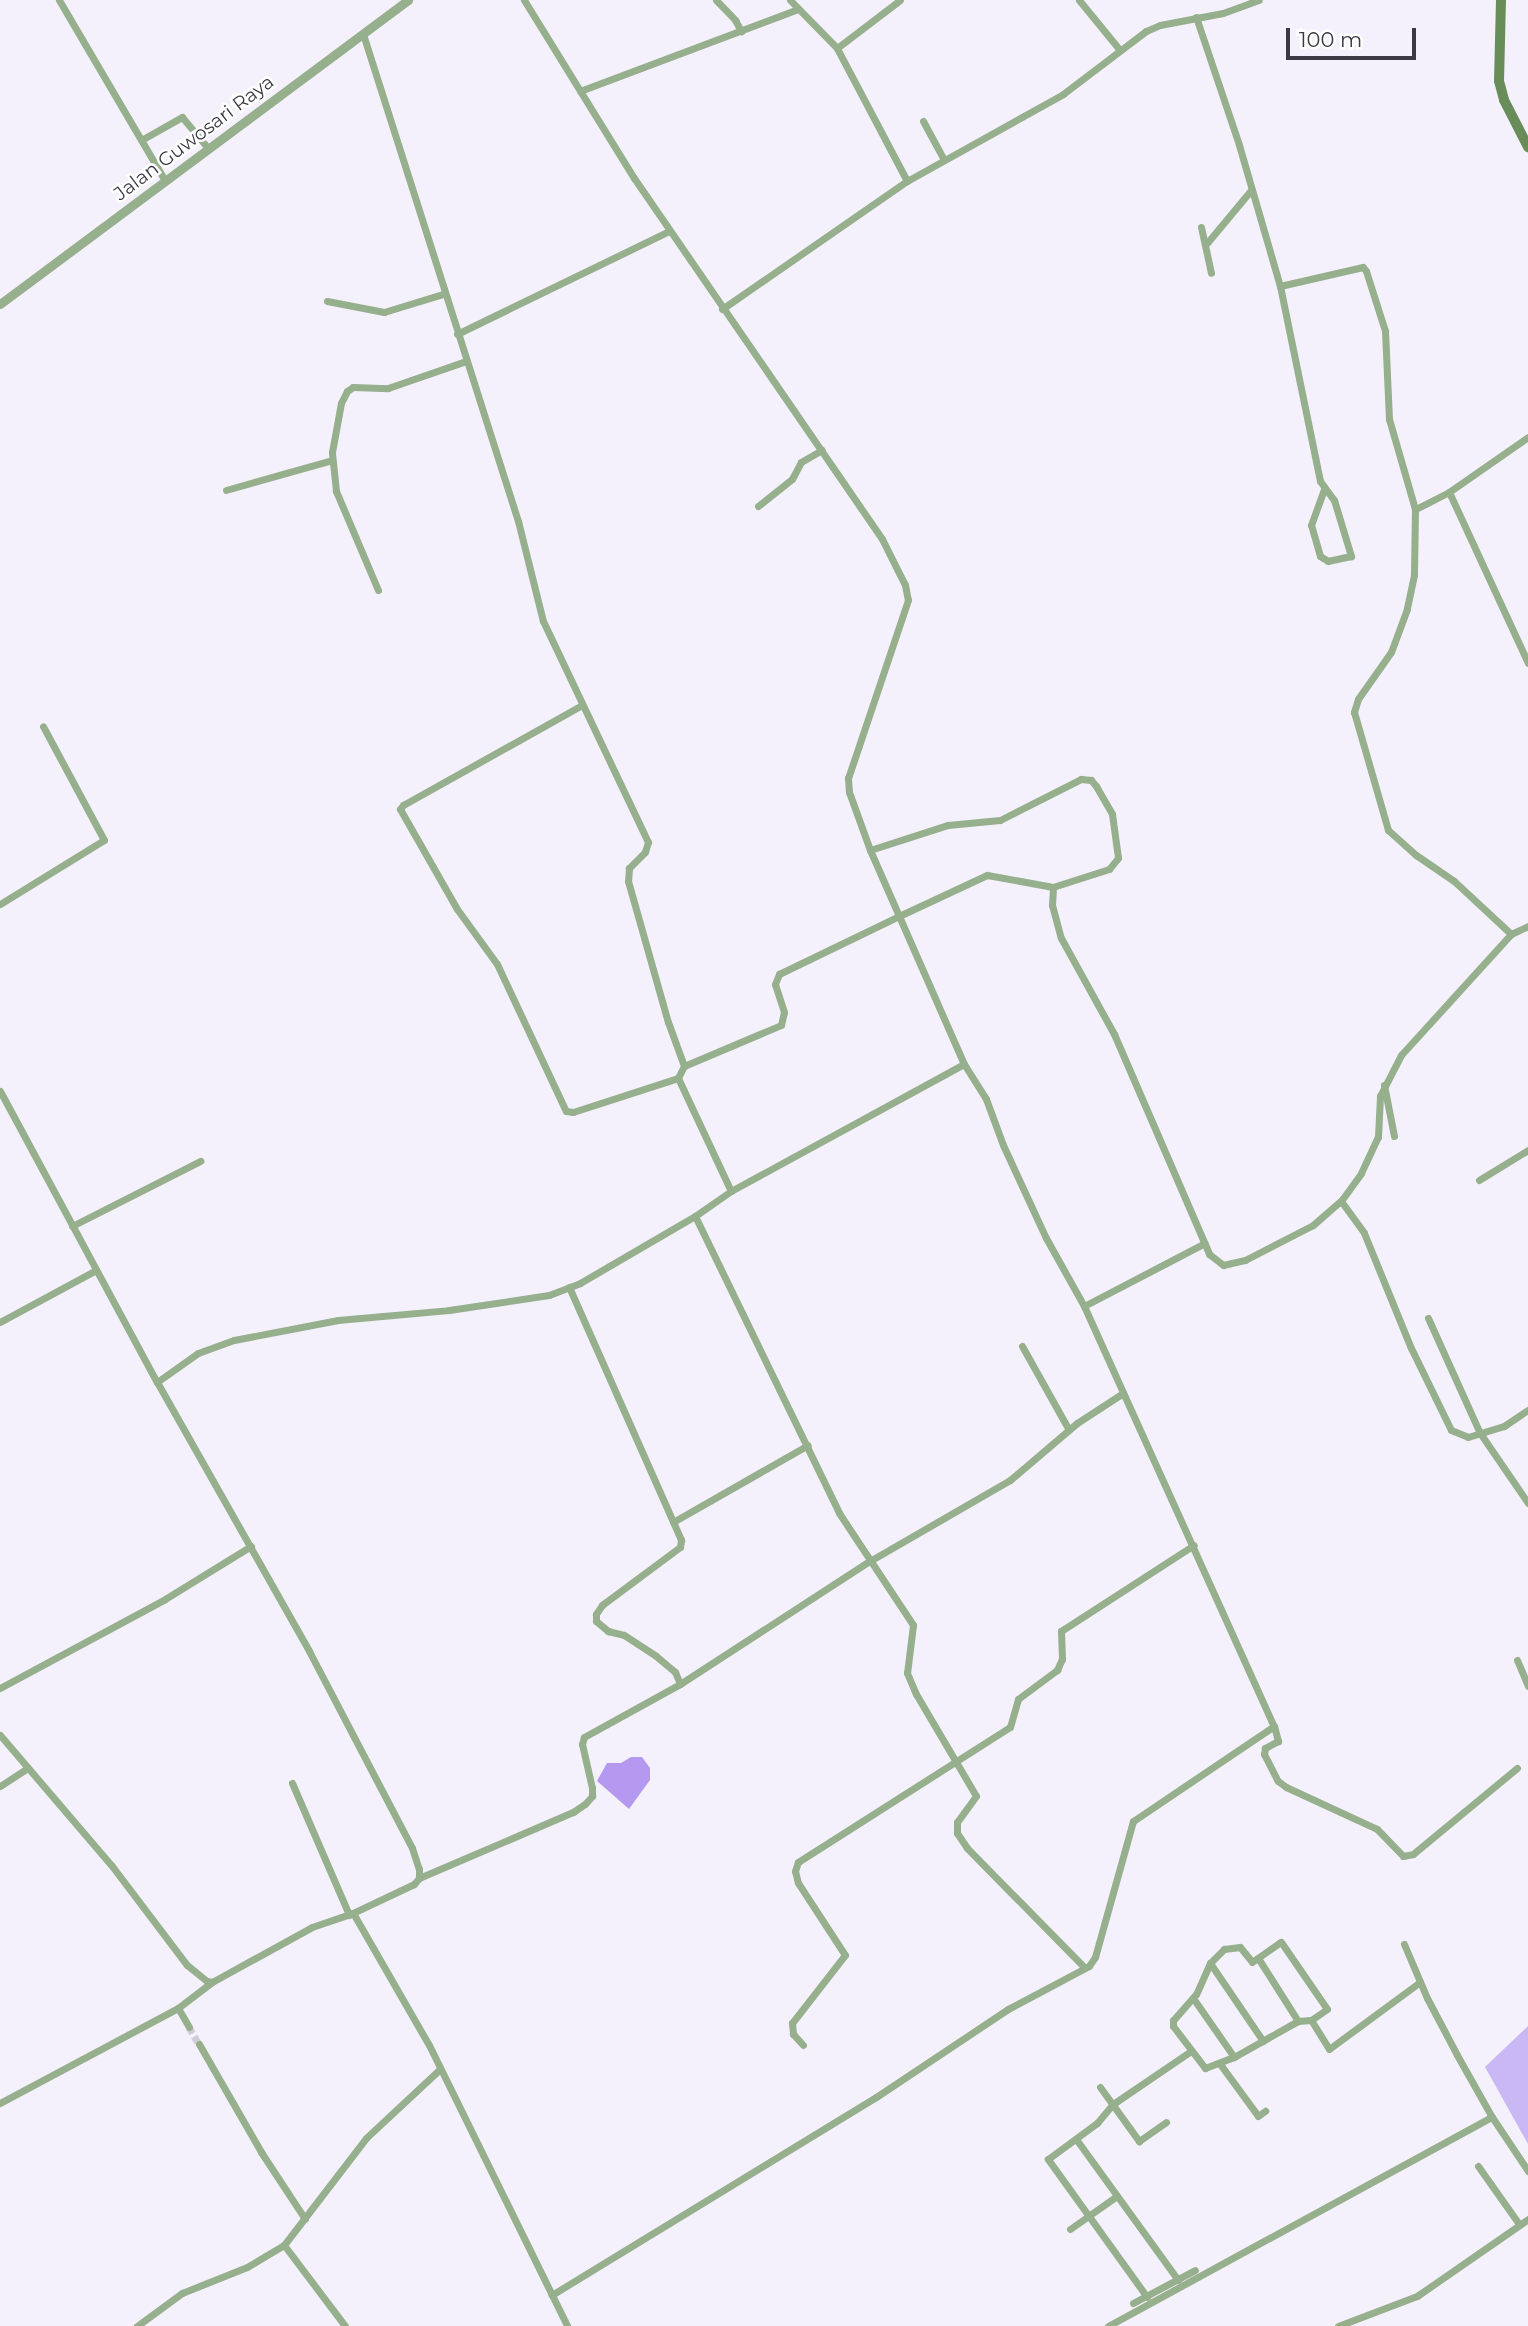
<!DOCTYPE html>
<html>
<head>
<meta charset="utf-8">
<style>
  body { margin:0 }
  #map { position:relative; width:1528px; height:2326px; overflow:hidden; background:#f4f1fc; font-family:Montserrat,sans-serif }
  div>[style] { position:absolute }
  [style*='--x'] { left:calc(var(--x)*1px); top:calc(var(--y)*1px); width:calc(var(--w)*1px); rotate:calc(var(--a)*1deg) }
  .green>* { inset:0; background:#cab8f4 }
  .water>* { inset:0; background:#b599f0 }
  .minor-tunnel>* { height:7px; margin-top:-3.5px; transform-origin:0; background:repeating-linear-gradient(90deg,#cfccd7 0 7px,transparent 0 10.5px) }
  .minor>* { height:7px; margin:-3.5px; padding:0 3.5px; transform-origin:3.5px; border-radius:3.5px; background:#96af8c }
  .tertiary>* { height:9px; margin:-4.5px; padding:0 4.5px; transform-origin:4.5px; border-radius:4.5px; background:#96af8c }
  .secondary>* { height:10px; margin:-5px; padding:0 5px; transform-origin:5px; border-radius:5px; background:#698d59 }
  span { translate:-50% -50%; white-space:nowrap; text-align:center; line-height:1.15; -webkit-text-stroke:5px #fff; paint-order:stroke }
  .street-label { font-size:19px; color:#3c3944 }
  .scale { position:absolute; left:1286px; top:28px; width:130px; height:32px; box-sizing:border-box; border:4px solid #3c3944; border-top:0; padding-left:9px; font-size:21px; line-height:24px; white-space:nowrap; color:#3c3944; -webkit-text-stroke:5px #fff; paint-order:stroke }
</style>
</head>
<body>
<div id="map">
  <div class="green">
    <i style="clip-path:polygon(1528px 2026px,1528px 2144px,1485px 2067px)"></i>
  </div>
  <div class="water">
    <i style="clip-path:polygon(631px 1757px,642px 1757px,650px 1768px,650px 1780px,629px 1809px,597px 1781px,607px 1763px,621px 1763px)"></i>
  </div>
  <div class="minor-tunnel">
    <i style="--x:189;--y:2027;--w:20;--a:60"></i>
  </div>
  <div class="minor">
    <i style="--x:59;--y:0;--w:210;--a:59.6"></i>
    <i style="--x:524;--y:0;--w:209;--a:58.3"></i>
    <i style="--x:634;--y:178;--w:438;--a:55.5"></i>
    <i style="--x:882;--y:539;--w:51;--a:63.4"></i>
    <i style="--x:905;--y:585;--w:15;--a:79"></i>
    <i style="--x:908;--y:600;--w:188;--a:108.6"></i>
    <i style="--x:848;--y:778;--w:14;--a:86"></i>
    <i style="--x:849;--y:792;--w:62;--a:70.1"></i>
    <i style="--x:870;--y:850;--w:234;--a:66.3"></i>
    <i style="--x:964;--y:1064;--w:41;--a:57.8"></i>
    <i style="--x:986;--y:1099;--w:49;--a:69.7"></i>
    <i style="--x:1003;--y:1145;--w:102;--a:65.2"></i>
    <i style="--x:1046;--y:1238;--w:78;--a:60.8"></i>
    <i style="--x:1084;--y:1306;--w:461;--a:65.7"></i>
    <i style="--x:1274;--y:1726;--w:170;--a:146"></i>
    <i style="--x:1133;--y:1821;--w:141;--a:105.6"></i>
    <i style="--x:1095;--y:1957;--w:11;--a:124"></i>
    <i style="--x:1089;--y:1966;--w:92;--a:152"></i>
    <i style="--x:1008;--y:2009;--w:159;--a:146.3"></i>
    <i style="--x:876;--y:2097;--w:380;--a:148.6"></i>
    <i style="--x:716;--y:0;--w:28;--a:46"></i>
    <i style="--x:735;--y:20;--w:13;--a:61"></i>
    <i style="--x:1079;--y:0;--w:63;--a:50.8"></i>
    <i style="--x:1196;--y:17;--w:135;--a:71.4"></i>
    <i style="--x:1239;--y:145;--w:147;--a:73.8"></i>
    <i style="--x:1280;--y:286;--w:199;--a:78.4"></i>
    <i style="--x:1320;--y:481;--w:24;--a:54"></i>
    <i style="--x:1334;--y:500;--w:59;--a:73.1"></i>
    <i style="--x:1351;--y:556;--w:24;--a:168"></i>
    <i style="--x:1328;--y:561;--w:9;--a:-148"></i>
    <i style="--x:1320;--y:556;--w:32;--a:-106"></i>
    <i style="--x:1311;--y:525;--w:38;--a:-70"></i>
    <i style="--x:363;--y:34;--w:511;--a:72.35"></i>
    <i style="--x:518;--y:521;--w:103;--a:76"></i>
    <i style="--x:543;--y:621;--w:245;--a:64.6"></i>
    <i style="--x:648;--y:842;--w:10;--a:107"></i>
    <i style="--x:645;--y:852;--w:23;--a:135"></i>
    <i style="--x:629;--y:868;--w:13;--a:94"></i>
    <i style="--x:628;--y:881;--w:147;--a:74.2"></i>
    <i style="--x:668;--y:1022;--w:47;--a:70"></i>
    <i style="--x:684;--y:1066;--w:13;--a:117"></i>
    <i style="--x:678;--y:1078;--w:125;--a:64.9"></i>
    <i style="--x:731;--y:1191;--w:44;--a:145.2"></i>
    <i style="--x:695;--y:1216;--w:330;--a:64.1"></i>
    <i style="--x:839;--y:1513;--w:134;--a:56.5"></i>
    <i style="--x:913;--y:1625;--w:48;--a:97.1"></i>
    <i style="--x:907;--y:1673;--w:23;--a:67"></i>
    <i style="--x:916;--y:1694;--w:118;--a:59.5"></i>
    <i style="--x:976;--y:1796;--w:32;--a:126"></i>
    <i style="--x:957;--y:1822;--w:11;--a:90"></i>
    <i style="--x:957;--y:1833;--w:18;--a:56"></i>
    <i style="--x:967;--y:1848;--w:168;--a:45.5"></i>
    <i style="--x:837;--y:48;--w:79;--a:-37.3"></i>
    <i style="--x:580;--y:91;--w:233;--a:-20.6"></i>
    <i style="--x:923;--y:121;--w:42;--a:61.6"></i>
    <i style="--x:143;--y:139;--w:45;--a:-29.4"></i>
    <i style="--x:182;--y:117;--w:39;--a:50"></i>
    <i style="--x:907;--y:181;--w:179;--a:-29.1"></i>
    <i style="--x:1063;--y:94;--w:104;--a:-37.2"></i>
    <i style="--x:1146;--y:31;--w:15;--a:-23"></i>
    <i style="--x:1160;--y:25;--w:64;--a:-10.8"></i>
    <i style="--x:1223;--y:13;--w:38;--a:-20"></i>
    <i style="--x:1201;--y:227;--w:47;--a:77.7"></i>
    <i style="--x:1207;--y:243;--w:69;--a:-50.3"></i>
    <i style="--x:1280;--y:286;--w:85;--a:-12.9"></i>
    <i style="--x:1363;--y:267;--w:5;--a:53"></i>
    <i style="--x:1366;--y:271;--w:63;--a:72.4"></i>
    <i style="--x:1385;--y:331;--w:88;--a:87.4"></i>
    <i style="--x:1389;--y:419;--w:94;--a:73.9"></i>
    <i style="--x:327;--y:301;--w:58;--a:10.9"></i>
    <i style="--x:384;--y:312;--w:62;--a:-17"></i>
    <i style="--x:722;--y:309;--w:225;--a:-34.7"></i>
    <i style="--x:907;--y:181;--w:150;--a:-117.8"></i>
    <i style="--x:837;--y:48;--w:67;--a:-134.4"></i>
    <i style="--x:457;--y:334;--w:236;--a:-25.9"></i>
    <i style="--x:1528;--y:437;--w:96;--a:145.2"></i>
    <i style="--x:1449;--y:492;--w:188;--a:65.2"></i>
    <i style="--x:226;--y:490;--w:110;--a:-15.8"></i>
    <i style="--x:1449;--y:492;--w:38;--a:153"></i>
    <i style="--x:1415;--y:509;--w:66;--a:90.9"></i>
    <i style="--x:1414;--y:575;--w:35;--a:102"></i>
    <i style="--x:1407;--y:609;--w:46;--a:110.4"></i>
    <i style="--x:1391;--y:652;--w:57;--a:125.1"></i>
    <i style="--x:1358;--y:699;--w:14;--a:107"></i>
    <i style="--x:1354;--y:712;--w:123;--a:73.9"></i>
    <i style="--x:1388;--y:830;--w:38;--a:42"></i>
    <i style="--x:1416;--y:855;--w:46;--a:34.4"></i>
    <i style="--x:1454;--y:881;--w:78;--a:42.9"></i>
    <i style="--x:758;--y:506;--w:43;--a:-38.5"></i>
    <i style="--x:792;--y:479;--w:19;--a:-62"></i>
    <i style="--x:801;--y:462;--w:24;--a:-30"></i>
    <i style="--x:378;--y:590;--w:108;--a:-113"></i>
    <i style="--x:336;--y:491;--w:39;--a:-96"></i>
    <i style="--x:332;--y:452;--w:50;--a:-79.6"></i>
    <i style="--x:341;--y:403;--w:13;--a:-63"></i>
    <i style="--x:347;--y:391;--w:7;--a:-34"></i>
    <i style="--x:353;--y:387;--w:35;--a:2"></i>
    <i style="--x:388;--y:388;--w:83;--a:-19.1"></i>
    <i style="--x:582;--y:705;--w:205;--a:150.8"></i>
    <i style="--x:403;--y:805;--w:5;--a:127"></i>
    <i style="--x:400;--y:809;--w:115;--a:60.3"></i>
    <i style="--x:457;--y:909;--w:68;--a:54"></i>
    <i style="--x:497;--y:964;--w:162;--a:64.9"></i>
    <i style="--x:566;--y:1111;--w:7;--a:8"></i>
    <i style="--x:573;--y:1112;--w:110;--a:-17.9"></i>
    <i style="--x:870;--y:850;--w:82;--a:-17.8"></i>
    <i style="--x:948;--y:825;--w:52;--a:-5.5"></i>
    <i style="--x:1000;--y:820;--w:91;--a:-26.8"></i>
    <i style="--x:1081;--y:779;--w:10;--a:6"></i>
    <i style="--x:1091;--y:780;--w:8;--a:50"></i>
    <i style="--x:1096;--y:786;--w:32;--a:60"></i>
    <i style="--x:1112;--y:814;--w:44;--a:82.2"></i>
    <i style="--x:1118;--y:858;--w:14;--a:129"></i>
    <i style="--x:1109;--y:869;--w:59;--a:162.2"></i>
    <i style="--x:1053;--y:887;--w:18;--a:93"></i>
    <i style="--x:1052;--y:905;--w:34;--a:75"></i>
    <i style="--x:1061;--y:938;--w:110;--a:61.1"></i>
    <i style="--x:1114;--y:1034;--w:240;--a:66.6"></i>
    <i style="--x:1209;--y:1254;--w:18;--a:38"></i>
    <i style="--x:1223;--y:1265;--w:23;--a:-13"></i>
    <i style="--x:1245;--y:1260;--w:76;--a:-27.2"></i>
    <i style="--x:1313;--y:1225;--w:37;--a:-41"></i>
    <i style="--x:1341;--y:1201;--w:34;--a:-54"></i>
    <i style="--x:1361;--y:1173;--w:40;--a:-65"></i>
    <i style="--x:1378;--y:1137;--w:41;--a:-87.2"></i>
    <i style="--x:1380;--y:1096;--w:46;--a:-62.9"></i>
    <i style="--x:1401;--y:1055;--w:164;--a:-47.7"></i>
    <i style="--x:1511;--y:934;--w:19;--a:-25"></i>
    <i style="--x:0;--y:904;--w:122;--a:-31.6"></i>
    <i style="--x:104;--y:840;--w:129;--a:-118.2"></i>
    <i style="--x:684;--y:1066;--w:105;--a:-22.9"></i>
    <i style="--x:781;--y:1025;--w:13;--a:-77"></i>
    <i style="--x:784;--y:1012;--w:29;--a:-108"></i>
    <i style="--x:775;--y:984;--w:11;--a:-68"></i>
    <i style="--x:779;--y:974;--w:133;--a:-25.8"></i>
    <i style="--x:899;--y:916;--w:97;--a:-25"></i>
    <i style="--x:987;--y:875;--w:67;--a:10.3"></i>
    <i style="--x:1384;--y:1085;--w:52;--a:78.9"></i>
    <i style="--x:0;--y:1091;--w:331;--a:61.7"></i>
    <i style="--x:157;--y:1382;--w:309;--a:60.5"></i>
    <i style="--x:309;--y:1651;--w:222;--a:62.4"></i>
    <i style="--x:412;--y:1848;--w:22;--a:72"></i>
    <i style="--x:419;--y:1869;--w:9;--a:90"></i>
    <i style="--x:419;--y:1878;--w:8;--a:130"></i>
    <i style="--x:414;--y:1884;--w:68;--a:154.6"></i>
    <i style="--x:1479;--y:1180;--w:57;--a:-31.5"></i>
    <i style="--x:731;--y:1191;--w:265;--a:-28.6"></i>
    <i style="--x:1341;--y:1201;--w:39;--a:54"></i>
    <i style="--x:1364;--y:1233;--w:124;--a:67.8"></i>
    <i style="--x:1411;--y:1348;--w:91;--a:64"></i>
    <i style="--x:1451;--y:1430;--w:18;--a:22"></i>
    <i style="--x:1468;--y:1437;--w:38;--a:-17"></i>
    <i style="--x:1504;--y:1426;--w:29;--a:-34"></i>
    <i style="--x:72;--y:1226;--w:144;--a:-26.9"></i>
    <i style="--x:569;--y:1287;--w:277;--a:66.1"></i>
    <i style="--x:681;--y:1540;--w:7;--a:98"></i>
    <i style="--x:680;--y:1547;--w:97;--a:143.4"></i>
    <i style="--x:602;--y:1605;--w:11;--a:124"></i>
    <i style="--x:596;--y:1614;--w:7;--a:90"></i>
    <i style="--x:596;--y:1621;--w:16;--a:40"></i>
    <i style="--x:608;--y:1631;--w:16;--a:14"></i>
    <i style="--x:624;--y:1635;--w:38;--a:33"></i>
    <i style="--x:656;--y:1656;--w:25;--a:40"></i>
    <i style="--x:675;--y:1672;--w:13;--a:67"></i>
    <i style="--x:680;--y:1684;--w:224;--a:-33"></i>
    <i style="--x:868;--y:1562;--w:164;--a:-30"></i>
    <i style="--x:1010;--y:1480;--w:88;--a:-40.4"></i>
    <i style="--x:1077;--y:1423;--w:55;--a:-33.1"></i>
    <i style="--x:1084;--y:1306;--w:136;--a:-27.5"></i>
    <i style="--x:1428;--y:1318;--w:126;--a:65.7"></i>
    <i style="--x:1480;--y:1433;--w:85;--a:55.6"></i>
    <i style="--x:0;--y:1322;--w:109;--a:-28.4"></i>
    <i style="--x:1022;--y:1346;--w:96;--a:60.8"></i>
    <i style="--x:157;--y:1382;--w:50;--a:-35.3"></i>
    <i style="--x:198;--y:1353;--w:38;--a:-20"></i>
    <i style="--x:234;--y:1340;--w:106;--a:-10.9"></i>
    <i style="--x:338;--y:1320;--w:111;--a:-5.1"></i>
    <i style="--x:449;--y:1310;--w:101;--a:-8.5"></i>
    <i style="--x:549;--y:1295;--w:33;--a:-21"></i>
    <i style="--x:580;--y:1283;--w:133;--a:-30.2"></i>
    <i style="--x:673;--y:1522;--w:155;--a:-29.7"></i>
    <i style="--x:1517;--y:1660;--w:28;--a:67"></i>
    <i style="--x:0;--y:1688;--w:187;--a:-28.3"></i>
    <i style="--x:165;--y:1599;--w:101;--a:-31.6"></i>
    <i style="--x:1274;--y:1726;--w:16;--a:75"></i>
    <i style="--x:1278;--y:1741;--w:15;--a:152"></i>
    <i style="--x:1265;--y:1748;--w:6;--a:99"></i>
    <i style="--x:1264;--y:1754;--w:30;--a:63"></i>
    <i style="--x:1278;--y:1781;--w:10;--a:37"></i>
    <i style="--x:1286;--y:1787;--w:100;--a:24.8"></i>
    <i style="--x:1377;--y:1829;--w:37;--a:46"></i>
    <i style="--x:1403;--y:1856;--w:10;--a:-11"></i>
    <i style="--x:1413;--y:1854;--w:135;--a:-39.6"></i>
    <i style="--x:0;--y:1735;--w:172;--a:49.5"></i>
    <i style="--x:112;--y:1866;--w:124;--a:52.9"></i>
    <i style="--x:187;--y:1965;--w:26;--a:39"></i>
    <i style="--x:207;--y:1981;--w:5;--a:11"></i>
    <i style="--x:212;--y:1982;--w:114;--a:-28.8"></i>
    <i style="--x:312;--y:1927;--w:43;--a:-18.9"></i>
    <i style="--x:353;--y:1913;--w:152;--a:60.1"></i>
    <i style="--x:429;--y:2045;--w:313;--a:63.8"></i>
    <i style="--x:292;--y:1783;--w:144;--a:66.6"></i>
    <i style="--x:0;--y:1786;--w:33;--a:-33"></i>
    <i style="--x:419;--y:1878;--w:168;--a:-23.2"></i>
    <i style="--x:573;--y:1812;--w:14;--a:-34"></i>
    <i style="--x:585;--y:1804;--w:11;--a:-49"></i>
    <i style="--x:592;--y:1796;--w:8;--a:-90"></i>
    <i style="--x:592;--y:1788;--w:45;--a:-102.8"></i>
    <i style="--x:582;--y:1744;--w:7;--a:-74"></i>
    <i style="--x:584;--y:1737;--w:110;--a:-28.9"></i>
    <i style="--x:1404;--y:1944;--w:59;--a:66.9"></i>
    <i style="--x:1427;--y:1998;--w:64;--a:62.2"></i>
    <i style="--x:1457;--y:2055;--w:71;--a:60.6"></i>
    <i style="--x:1492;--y:2117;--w:65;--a:56.3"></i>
    <i style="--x:1258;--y:1958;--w:75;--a:57.6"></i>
    <i style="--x:1210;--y:1963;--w:34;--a:114"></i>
    <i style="--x:1196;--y:1994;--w:35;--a:131"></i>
    <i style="--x:1173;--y:2020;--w:6;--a:90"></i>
    <i style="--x:1173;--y:2026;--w:53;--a:52.7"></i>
    <i style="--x:1205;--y:2068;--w:31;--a:-21"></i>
    <i style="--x:1234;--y:2057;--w:73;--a:-29.4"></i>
    <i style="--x:1298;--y:2021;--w:13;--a:-4"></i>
    <i style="--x:1193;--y:1998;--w:72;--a:55.2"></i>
    <i style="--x:178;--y:2008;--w:22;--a:60"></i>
    <i style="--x:1263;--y:2041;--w:94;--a:-124.2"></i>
    <i style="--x:1210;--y:1963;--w:20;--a:-45"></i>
    <i style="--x:1224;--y:1949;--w:16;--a:-7"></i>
    <i style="--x:1240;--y:1947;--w:19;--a:51"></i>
    <i style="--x:1252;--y:1962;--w:35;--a:-35"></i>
    <i style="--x:1281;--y:1942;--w:81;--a:55.5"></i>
    <i style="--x:1327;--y:2009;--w:19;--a:145"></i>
    <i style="--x:1311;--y:2020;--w:34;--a:58"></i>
    <i style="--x:1329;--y:2049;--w:113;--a:-36.4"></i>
    <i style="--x:199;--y:2044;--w:125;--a:60.1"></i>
    <i style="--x:261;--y:2152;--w:80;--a:56.7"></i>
    <i style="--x:803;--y:2045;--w:15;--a:-132"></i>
    <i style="--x:793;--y:2034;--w:11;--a:-95"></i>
    <i style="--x:792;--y:2023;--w:86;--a:-52.1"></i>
    <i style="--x:845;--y:1955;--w:86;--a:-123.1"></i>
    <i style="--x:798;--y:1883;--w:12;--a:-104"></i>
    <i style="--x:795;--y:1871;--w:9;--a:-72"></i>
    <i style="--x:798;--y:1862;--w:251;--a:-32.5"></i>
    <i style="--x:1010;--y:1727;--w:29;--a:-74"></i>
    <i style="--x:1018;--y:1699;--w:49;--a:-36.6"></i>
    <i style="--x:1057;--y:1670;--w:12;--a:-66"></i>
    <i style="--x:1062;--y:1659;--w:28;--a:-92"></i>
    <i style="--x:1061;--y:1631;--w:158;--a:-32.9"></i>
    <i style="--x:1220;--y:2064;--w:64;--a:53.8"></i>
    <i style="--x:1258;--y:2116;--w:9;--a:-36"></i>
    <i style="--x:1100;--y:2087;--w:67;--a:54.2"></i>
    <i style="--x:1139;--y:2141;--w:33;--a:-35"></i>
    <i style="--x:0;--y:2103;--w:202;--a:-28.1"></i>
    <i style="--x:178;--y:2008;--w:43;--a:-37.4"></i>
    <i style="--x:1076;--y:2139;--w:174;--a:54.1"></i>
    <i style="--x:1478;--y:2166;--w:71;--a:54.7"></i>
    <i style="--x:1070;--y:2229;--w:57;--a:-35.1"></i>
    <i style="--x:284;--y:2245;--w:101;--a:53"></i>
    <i style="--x:1147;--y:2297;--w:170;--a:-125.7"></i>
    <i style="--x:1048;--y:2159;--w:61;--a:-36.3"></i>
    <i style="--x:1097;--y:2123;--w:25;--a:-50"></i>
    <i style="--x:1113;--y:2104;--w:94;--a:-34.2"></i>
    <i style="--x:1133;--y:2303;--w:70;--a:-28"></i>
    <i style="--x:137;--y:2326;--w:56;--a:-36.3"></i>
    <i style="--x:182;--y:2293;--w:70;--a:-21.8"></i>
    <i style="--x:247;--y:2267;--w:43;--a:-30.7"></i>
    <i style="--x:284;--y:2245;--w:135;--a:-52.5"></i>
    <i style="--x:366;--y:2138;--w:101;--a:-43"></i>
    <i style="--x:1108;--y:2326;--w:437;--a:-28.6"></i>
    <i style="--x:1338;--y:2326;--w:85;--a:-20.8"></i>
    <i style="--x:1417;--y:2296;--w:135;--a:-34.7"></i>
  </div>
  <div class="tertiary">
    <i style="--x:0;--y:304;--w:509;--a:-36.69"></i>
  </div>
  <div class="secondary">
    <i style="--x:1501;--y:0;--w:81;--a:91.4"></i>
    <i style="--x:1499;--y:81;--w:20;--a:75"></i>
    <i style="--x:1504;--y:100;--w:53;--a:62.9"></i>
  </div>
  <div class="street-label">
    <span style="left:194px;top:138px;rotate:-37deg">Jalan Guwosari Raya</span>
  </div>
  <div class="scale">100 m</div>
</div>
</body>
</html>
